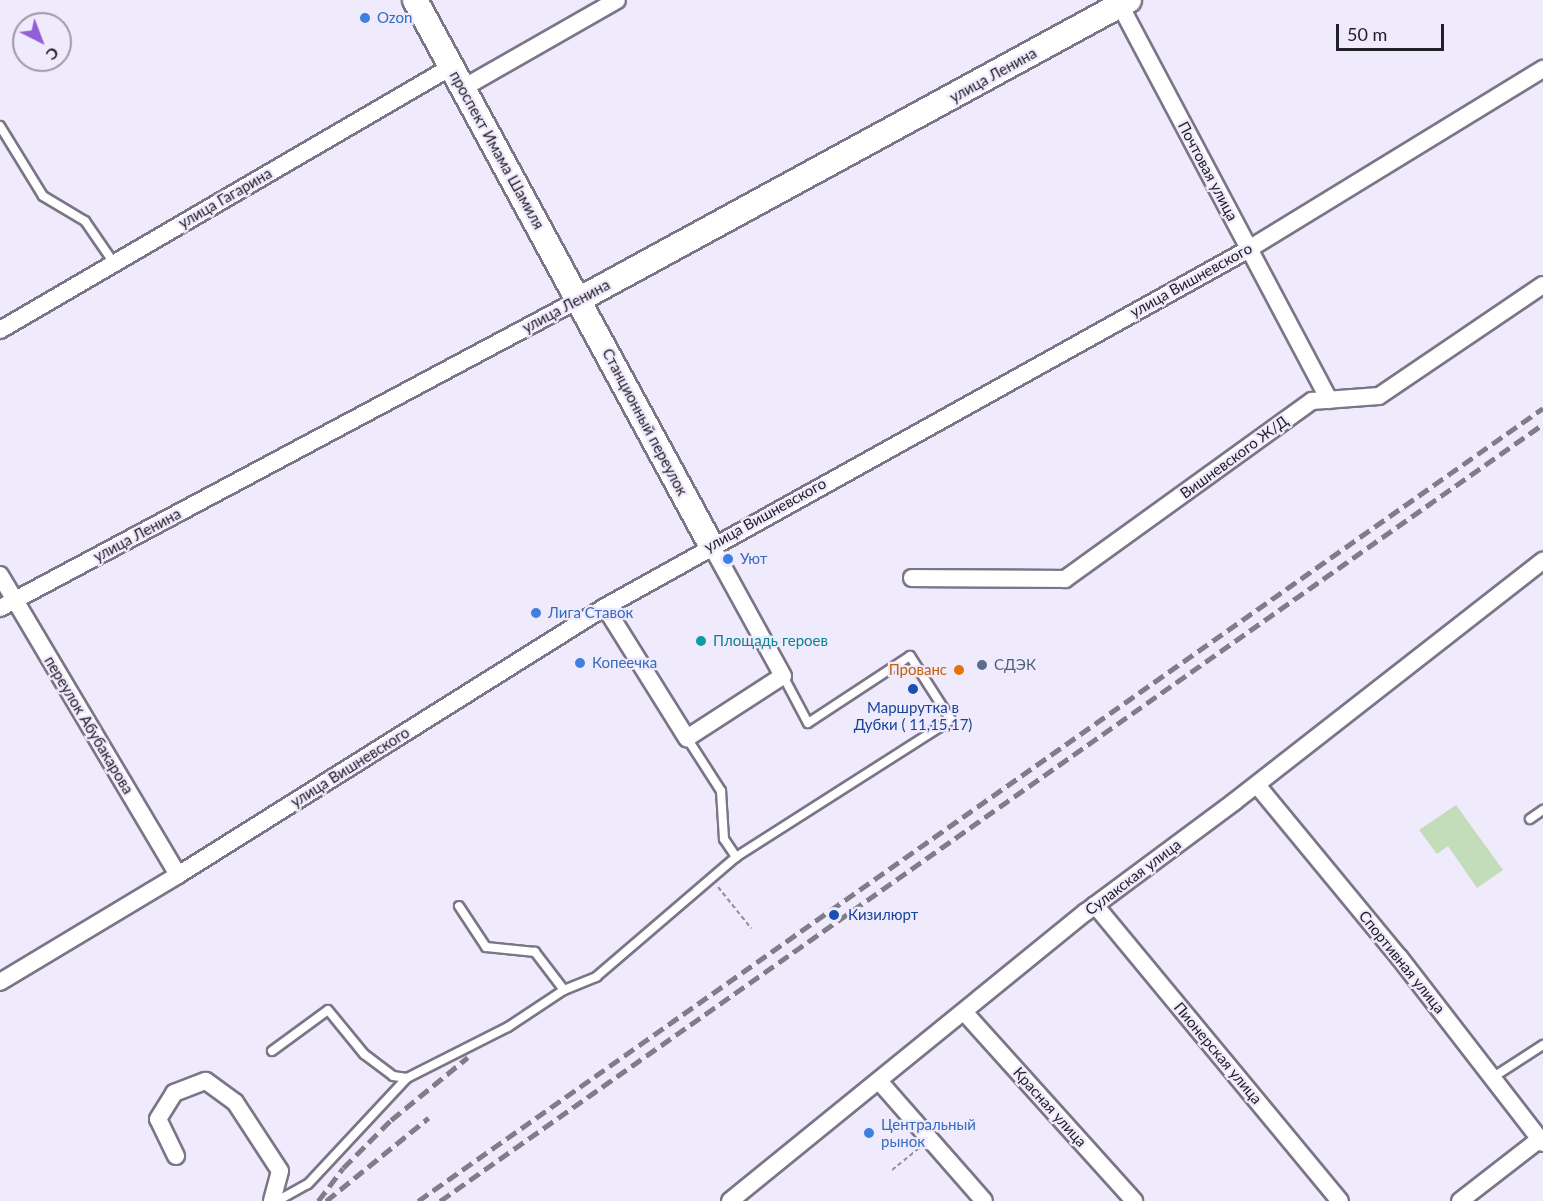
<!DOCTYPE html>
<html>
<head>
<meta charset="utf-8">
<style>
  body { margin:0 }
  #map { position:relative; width:1543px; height:1201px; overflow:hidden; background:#f0eafd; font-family:Lato,sans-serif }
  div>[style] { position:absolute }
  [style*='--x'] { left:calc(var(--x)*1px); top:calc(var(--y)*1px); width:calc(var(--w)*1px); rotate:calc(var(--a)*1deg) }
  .green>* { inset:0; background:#c3dcba }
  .path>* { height:2px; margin-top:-1px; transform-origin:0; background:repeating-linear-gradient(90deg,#938e9c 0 4.5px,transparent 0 7.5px) }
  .roads { filter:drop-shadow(2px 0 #7b7687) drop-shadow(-2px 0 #7b7687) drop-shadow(0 2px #7b7687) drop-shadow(0 -2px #7b7687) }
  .lane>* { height:8px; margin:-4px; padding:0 4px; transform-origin:4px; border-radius:4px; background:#fff }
  .street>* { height:16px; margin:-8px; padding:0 8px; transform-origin:8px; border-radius:8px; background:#fff }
  .secondary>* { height:24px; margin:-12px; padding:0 12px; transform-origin:12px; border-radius:12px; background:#fff }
  .rail>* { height:4.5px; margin-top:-2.25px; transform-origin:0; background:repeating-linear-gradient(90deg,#807c88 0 12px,transparent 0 18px) }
  .dots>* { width:16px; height:16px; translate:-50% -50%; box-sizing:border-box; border:3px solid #f0eafd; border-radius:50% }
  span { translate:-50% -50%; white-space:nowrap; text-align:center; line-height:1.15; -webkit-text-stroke:4.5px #f0eafd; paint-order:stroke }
  .shop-label { font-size:15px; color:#366cbe }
  .left { translate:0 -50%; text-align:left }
  .street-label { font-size:15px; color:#222027 }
  .culture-label { font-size:15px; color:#0d838f }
  .service-label { font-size:15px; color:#4e5e75 }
  .food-label { font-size:15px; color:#c56008 }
  .right { translate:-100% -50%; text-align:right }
  .transit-label { font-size:15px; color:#164399 }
  .north { position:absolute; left:12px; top:12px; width:60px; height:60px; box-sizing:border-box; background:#f0eafd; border:2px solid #9e99a7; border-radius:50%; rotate:138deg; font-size:16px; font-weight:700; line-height:24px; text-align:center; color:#222027 }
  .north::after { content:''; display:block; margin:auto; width:21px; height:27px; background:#905ed7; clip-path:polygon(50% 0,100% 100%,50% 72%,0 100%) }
  .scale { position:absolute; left:1336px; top:24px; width:108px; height:27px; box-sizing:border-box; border:3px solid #222027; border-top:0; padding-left:8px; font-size:18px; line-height:21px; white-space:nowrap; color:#222027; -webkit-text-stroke:4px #f0eafd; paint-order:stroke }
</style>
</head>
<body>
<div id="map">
  <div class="green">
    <i style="clip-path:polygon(1456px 805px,1503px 870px,1477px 888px,1448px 846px,1437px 854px,1419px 830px)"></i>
  </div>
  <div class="path">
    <i style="--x:718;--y:887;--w:53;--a:51.2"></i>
    <i style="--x:892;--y:1170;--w:35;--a:-39"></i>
  </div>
  <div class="roads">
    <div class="lane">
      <i style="--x:0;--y:126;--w:82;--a:58.4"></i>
      <i style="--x:43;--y:196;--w:49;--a:30.8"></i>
      <i style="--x:85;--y:221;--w:51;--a:55.4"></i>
      <i style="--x:687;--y:738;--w:63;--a:57.3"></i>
      <i style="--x:721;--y:791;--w:48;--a:86.4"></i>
      <i style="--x:724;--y:839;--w:22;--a:56"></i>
      <i style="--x:736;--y:857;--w:255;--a:-32.5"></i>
      <i style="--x:951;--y:720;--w:76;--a:-122.6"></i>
      <i style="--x:910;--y:656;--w:122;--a:146.7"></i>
      <i style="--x:808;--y:723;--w:53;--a:-118"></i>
      <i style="--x:1530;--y:819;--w:16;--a:-35"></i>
      <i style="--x:564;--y:990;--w:35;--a:-22"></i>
      <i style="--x:596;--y:977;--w:184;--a:-40.6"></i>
      <i style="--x:272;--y:1051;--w:69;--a:-36.2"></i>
      <i style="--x:328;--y:1010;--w:57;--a:50.7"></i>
      <i style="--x:364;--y:1054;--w:36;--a:37"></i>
      <i style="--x:393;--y:1076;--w:14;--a:8"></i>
      <i style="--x:1492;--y:1078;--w:61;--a:-32.9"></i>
      <i style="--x:277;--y:1201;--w:35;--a:-29"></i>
      <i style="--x:308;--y:1184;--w:145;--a:-47"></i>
      <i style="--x:407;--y:1078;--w:113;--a:-26.8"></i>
      <i style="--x:508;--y:1027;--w:67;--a:-33.5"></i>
      <i style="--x:564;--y:990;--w:48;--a:-127.3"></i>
      <i style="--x:535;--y:952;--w:49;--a:-174.2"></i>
      <i style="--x:486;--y:947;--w:49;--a:-123.4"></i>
    </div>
    <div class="street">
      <i style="--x:1120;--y:5;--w:447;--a:62.1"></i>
      <i style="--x:463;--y:88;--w:177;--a:-29.7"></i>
      <i style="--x:0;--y:330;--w:522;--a:-30.25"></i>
      <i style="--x:0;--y:575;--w:349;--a:59.3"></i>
      <i style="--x:912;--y:578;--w:153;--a:0.4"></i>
      <i style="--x:1065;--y:579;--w:304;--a:-35.8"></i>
      <i style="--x:1312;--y:401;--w:67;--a:-4.3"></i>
      <i style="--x:1379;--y:396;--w:198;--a:-34.1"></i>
      <i style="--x:605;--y:607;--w:155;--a:58"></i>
      <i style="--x:687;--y:738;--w:114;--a:-32.9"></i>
      <i style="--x:783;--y:676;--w:149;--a:-118.8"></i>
      <i style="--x:0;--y:608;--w:657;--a:-28.05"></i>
      <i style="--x:1257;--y:785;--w:223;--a:50.5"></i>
      <i style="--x:1399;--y:957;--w:235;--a:52.3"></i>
      <i style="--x:1095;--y:905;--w:384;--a:50.4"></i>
      <i style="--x:0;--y:982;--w:208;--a:-31"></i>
      <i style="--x:178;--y:875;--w:504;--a:-32.11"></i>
      <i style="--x:605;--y:607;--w:737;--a:-29.07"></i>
      <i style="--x:1249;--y:249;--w:345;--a:-31.5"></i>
      <i style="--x:965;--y:1013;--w:253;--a:48"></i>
      <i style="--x:879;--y:1081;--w:159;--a:48.8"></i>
      <i style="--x:176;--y:1156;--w:41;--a:-115.9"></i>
      <i style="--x:158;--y:1119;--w:31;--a:-58"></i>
      <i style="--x:174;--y:1093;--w:34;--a:-21"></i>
      <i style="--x:206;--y:1081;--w:36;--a:36"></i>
      <i style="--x:235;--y:1102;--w:82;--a:56.9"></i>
      <i style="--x:280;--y:1171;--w:31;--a:105"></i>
      <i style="--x:730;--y:1201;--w:459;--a:-39.1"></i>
      <i style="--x:1086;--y:912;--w:184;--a:-36.6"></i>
      <i style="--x:1234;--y:802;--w:392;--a:-38"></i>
      <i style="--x:1460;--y:1201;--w:101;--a:-37.8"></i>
    </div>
    <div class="secondary">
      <i style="--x:415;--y:0;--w:620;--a:61.49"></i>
      <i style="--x:580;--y:299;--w:625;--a:-28.57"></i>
    </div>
  </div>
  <div class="rail">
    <i style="--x:318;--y:1201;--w:41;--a:-52.9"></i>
    <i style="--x:343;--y:1168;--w:68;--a:-45"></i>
    <i style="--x:391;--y:1120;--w:99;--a:-39.3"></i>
    <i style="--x:326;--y:1201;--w:132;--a:-39.1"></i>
    <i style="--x:418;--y:1201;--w:1376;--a:-35.18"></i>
    <i style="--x:440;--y:1201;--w:1349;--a:-35.16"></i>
  </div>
  <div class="dots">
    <i style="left:365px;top:18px;background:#3f7fe0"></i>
    <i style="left:728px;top:559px;background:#3f7fe0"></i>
    <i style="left:536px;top:613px;background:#3f7fe0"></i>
    <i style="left:701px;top:641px;background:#0f9aa8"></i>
    <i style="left:580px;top:663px;background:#3f7fe0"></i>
    <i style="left:982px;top:665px;background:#5c6f8a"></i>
    <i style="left:959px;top:670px;background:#e8710a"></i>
    <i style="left:913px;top:689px;background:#1a4fb4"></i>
    <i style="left:834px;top:915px;background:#1a4fb4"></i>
    <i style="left:869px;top:1133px;background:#3f7fe0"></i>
  </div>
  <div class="shop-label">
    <span class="left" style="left:377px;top:18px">Ozon</span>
    <span class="left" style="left:740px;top:559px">Уют</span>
    <span class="left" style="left:548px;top:613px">Лига Ставок</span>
    <span class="left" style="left:592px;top:663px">Копеечка</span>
    <span class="left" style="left:881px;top:1133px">Центральный<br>рынок</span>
  </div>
  <div class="street-label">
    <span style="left:993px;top:75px;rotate:-29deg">улица Ленина</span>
    <span style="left:497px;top:150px;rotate:61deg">проспект Имама Шамиля</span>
    <span style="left:1208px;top:171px;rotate:62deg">Почтовая улица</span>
    <span style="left:225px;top:198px;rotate:-30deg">улица Гагарина</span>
    <span style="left:1191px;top:280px;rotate:-29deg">улица Вишневского</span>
    <span style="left:566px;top:306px;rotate:-28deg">улица Ленина</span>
    <span style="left:645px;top:422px;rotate:62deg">Станционный переулок</span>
    <span style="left:1234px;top:457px;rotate:-36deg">Вишневского Ж/Д</span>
    <span style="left:765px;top:515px;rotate:-29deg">улица Вишневского</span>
    <span style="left:137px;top:535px;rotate:-28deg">улица Ленина</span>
    <span style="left:89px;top:725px;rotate:59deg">переулок Абубакарова</span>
    <span style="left:350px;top:767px;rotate:-32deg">улица Вишневского</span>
    <span style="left:1133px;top:877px;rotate:-37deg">Сулакская улица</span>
    <span style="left:1402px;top:962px;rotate:51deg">Спортивная улица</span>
    <span style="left:1218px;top:1053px;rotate:50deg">Пионерская улица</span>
    <span style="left:1050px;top:1107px;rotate:48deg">Красная улица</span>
  </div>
  <div class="culture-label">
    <span class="left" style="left:713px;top:641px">Площадь героев</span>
  </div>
  <div class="service-label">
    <span class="left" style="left:994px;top:665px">СДЭК</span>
  </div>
  <div class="food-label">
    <span class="right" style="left:947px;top:670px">Прованс</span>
  </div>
  <div class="transit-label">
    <span style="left:913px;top:716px">Маршрутка в<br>Дубки ( 11,15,17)</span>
    <span class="left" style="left:848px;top:915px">Кизилюрт</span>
  </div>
  <div class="north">С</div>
  <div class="scale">50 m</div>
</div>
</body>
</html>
